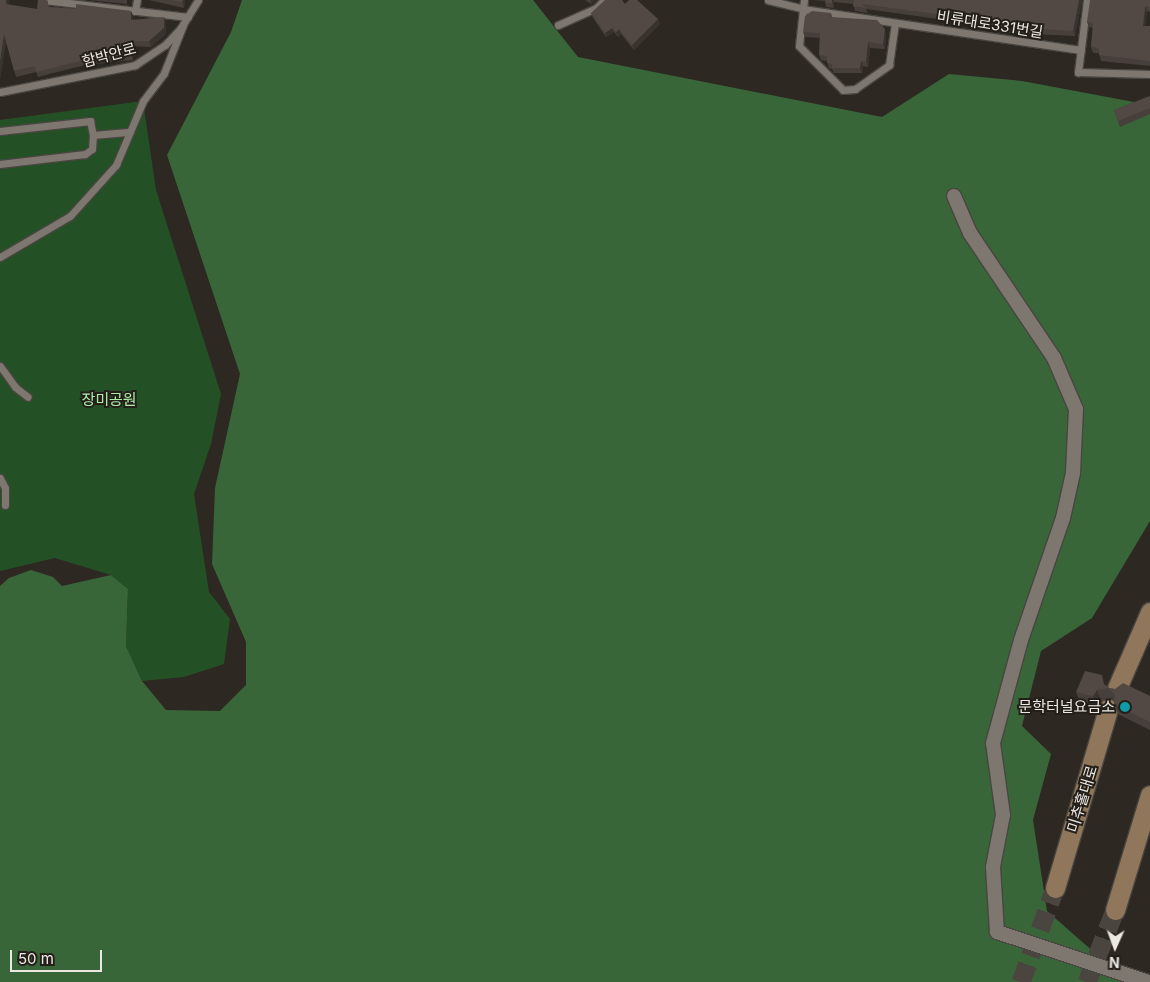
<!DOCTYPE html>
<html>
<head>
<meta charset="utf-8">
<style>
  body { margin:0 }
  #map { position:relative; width:1150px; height:982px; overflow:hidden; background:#2e2822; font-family:Inter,"Noto Sans KR",sans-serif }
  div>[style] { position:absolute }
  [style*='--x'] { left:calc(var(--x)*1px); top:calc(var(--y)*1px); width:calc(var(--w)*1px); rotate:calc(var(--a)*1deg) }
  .green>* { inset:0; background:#235125 }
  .forest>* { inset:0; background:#386639 }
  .secondary-tunnel>* { height:19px; margin-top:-9.5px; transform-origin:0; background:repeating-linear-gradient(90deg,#4a453f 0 19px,transparent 0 28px) }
  .roads { filter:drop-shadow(1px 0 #494540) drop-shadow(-1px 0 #494540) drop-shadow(0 1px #494540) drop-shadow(0 -1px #494540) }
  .lane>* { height:7px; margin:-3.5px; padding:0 3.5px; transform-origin:3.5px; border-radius:3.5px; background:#7e7770 }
  .street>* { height:14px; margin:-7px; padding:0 7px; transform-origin:7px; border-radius:7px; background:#7e7770 }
  .secondary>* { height:19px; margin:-9.5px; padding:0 9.5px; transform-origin:9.5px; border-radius:9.5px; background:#90775c }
  .wall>* { inset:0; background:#473f3b }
  .shaded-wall>* { inset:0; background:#393330 }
  .building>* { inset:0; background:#524945 }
  .dots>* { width:14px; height:14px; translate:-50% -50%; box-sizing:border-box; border:2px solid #241f19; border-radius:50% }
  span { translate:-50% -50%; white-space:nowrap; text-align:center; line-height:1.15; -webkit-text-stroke:4px #241f19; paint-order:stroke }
  .street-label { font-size:15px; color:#ece8e4 }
  .park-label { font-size:15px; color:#a8eea8 }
  .poi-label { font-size:15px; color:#ece8e4 }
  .right { translate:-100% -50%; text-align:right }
  .north { position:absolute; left:1090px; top:922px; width:50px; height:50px; -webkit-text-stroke:4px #241f19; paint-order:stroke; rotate:182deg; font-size:14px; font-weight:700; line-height:20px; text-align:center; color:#ece8e4 }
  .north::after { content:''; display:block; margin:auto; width:18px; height:22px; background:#ece8e4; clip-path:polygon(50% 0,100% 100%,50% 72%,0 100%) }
  .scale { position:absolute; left:10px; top:950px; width:92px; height:22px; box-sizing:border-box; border:2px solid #ece8e4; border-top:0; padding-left:6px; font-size:15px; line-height:18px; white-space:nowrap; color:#ece8e4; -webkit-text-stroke:4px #241f19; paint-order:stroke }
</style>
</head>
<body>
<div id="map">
  <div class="green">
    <i style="clip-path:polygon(143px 101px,156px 190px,221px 394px,211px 444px,194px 494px,209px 592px,230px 619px,224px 664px,184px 677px,142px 681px,126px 646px,128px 589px,111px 575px,55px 558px,0 571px,0 120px)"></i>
  </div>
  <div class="forest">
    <i style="clip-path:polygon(242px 0,533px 0,578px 57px,882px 117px,949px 74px,1022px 81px,1150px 105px,1150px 521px,1092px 618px,1041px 651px,1022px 726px,1051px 754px,1033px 820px,1047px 911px,1128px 982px,0 982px,0 586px,9px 578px,31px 570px,53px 577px,62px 586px,111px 575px,128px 589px,126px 646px,142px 681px,166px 710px,220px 711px,246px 685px,246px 642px,212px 564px,215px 488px,240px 374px,167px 155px,231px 32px)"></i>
  </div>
  <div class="secondary-tunnel">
    <i style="--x:1021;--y:982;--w:100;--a:-70.1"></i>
    <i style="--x:1087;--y:982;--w:77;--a:-68.7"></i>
  </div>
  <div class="roads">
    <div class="lane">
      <i style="--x:44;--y:0;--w:145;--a:6.7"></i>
      <i style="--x:768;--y:0;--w:36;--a:14"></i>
      <i style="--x:803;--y:9;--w:281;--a:8.4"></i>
      <i style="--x:804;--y:0;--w:46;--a:96.2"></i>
      <i style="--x:799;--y:46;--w:62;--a:45"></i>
      <i style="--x:843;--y:90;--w:12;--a:-5"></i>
      <i style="--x:855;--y:89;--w:42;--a:-35.2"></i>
      <i style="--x:889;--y:65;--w:42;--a:-81.9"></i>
      <i style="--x:1087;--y:0;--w:73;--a:97.1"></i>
      <i style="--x:1078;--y:72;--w:72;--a:1.6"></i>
      <i style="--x:135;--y:11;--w:11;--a:-80"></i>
      <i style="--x:558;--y:25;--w:42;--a:-24.1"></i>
      <i style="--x:596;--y:8;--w:11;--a:-45"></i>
      <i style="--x:0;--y:92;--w:138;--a:-11.3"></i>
      <i style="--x:135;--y:65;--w:36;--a:-34"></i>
      <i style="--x:165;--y:45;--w:22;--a:-47"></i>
      <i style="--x:180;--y:29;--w:34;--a:-58"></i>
      <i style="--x:0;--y:131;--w:91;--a:-6.3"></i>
      <i style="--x:90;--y:121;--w:14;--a:78"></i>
      <i style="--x:93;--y:135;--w:14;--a:94"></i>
      <i style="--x:92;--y:149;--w:9;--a:144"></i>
      <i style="--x:85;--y:154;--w:86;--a:173.3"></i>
      <i style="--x:93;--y:135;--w:37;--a:-5"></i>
      <i style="--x:0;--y:257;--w:81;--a:-30.4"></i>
      <i style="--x:70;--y:216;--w:69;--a:-48"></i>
      <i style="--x:116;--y:165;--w:69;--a:-67.1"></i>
      <i style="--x:143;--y:101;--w:35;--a:-53"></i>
      <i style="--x:164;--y:73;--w:52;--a:-68.4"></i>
      <i style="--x:0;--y:366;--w:26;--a:54"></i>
      <i style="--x:15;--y:387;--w:16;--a:38"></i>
      <i style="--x:0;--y:478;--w:11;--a:63"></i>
      <i style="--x:5;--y:488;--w:17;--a:90"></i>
    </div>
    <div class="street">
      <i style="--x:954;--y:196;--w:40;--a:66.6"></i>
      <i style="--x:970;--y:233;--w:151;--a:56.1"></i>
      <i style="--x:1054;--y:358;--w:56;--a:66.7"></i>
      <i style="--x:1076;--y:409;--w:64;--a:92.7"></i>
      <i style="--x:1073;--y:473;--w:46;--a:102.5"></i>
      <i style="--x:1063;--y:518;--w:129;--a:109"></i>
      <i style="--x:1021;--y:640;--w:107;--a:105.2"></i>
      <i style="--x:993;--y:743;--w:73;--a:82.1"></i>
      <i style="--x:1003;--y:815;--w:53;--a:100.9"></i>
      <i style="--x:993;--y:867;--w:65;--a:86.5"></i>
      <i style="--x:997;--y:932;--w:159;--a:18.3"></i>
    </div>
    <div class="secondary">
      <i style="--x:1117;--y:688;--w:83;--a:-66.5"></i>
      <i style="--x:1055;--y:888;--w:187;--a:-73.5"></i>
      <i style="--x:1115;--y:910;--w:120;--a:-73.1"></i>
    </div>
  </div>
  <div class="wall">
    <i style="clip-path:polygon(0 0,8px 5px,37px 9px,50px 6px,50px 7px,131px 11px,133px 16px,133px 20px,166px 23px,166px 34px,151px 47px,130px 46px,133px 60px,85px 65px,38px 77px,36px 72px,16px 77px,6px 41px,0 79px)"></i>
    <i style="clip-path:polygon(89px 0,127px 0,127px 4px)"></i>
    <i style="clip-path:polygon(149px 0,185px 0,184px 8px)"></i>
    <i style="clip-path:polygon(585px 0,596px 0,591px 4px)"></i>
    <i style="clip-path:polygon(813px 0,1082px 0,1075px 36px,1011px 33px,1010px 29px,866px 9px,868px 13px,855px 11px,853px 4px,834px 2px,834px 8px,826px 7px,825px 2px,825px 1px)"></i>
    <i style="clip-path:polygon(1150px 0,1150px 12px,1147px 11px,1145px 26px,1150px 26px,1150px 66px,1101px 61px,1099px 53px,1093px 53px,1091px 47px,1093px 28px,1089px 27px,1087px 22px)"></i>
    <i style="clip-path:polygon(625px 4px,660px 24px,634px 50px,621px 34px,618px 37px,614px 32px,606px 37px,593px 18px,591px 13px)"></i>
    <i style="clip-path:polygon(831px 13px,832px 17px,886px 34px,885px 49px,870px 48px,868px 67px,863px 66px,862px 73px,834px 73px,832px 69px,829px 68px,827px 61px,821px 60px,819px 55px,820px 38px,805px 37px,803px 32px)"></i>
    <i style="clip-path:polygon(1150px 96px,1150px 114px,1120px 127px,1114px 110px)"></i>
    <i style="clip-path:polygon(1106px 686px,1109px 688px,1150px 696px,1150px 730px,1118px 714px,1114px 704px,1114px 701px,1112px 698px,1101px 701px,1097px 706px,1080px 702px,1076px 692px)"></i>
  </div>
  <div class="shaded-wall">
    <i style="clip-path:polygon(6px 0,9px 0,8px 10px,6px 4px)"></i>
    <i style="clip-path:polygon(183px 0,185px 0,184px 8px,182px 2px)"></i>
    <i style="clip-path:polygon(590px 0,596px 0,591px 4px)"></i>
    <i style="clip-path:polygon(832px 0,834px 0,834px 8px,832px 3px)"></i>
    <i style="clip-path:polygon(1079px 0,1082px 0,1075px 36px,1073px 31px)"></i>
    <i style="clip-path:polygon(1145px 6px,1147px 11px,1145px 31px,1143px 26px)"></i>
    <i style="clip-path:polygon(131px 11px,133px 16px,133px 25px,131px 20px)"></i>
    <i style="clip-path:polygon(164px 17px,166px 23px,166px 34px,151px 47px,149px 41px)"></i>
    <i style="clip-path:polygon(658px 19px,660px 24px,634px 50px,632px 45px)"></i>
    <i style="clip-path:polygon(612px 28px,614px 32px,606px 37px,605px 33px)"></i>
    <i style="clip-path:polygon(619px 29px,621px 34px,618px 37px,616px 32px)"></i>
    <i style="clip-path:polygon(885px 29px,886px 34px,885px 49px,883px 44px)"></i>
    <i style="clip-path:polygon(4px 34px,6px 40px,0 79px,0 61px)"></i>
    <i style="clip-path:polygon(868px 42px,870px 48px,868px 67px,866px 61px)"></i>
    <i style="clip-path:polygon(861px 61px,863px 66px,862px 73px,860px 68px)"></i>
    <i style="clip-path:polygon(1097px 690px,1101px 701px,1097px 706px,1093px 696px)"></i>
  </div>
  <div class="building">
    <i style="clip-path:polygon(0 0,6px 0,6px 4px,37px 9px,38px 0,46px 0,48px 1px,48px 7px,76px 9px,76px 4px,131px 11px,131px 20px,164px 17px,164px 28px,149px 41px,128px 41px,131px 55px,84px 60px,36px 72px,35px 66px,14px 71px,4px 34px,0 61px)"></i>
    <i style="clip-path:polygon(171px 0,183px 0,182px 2px)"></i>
    <i style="clip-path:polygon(605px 0,622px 0,625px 4px,629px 0,637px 0,658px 19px,632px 45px,619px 29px,616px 32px,612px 28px,605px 33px,591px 13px)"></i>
    <i style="clip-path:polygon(827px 0,832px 0,832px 3px,825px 2px)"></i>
    <i style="clip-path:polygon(854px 0,1079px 0,1073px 31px,1009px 27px,1010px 24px,862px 4px,866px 8px,853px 6px)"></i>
    <i style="clip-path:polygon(1090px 0,1150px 0,1150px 7px,1145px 6px,1143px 26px,1150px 26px,1150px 61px,1099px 55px,1099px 48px,1091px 47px,1093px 23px,1087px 22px)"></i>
    <i style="clip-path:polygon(812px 11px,831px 13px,830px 17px,877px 20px,885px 29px,883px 44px,868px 42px,866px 61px,861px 61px,860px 68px,832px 68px,832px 64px,827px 63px,827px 56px,819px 55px,820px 33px,803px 32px,805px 16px)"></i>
    <i style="clip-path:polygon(1150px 96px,1150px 108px,1118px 121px,1114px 110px)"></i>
    <i style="clip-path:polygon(1085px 671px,1102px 675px,1104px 684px,1109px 688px,1115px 689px,1123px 683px,1150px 696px,1150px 722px,1114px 704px,1115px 695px,1108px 688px,1097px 690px,1093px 696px,1076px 692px)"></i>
  </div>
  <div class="dots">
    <i style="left:1125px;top:707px;background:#0f9aa8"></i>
  </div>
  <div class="street-label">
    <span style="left:990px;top:24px;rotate:9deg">비류대로331번길</span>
    <span style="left:109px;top:55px;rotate:-15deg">함박안로</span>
    <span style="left:1082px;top:799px;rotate:-73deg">미추홀대로</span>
  </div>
  <div class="park-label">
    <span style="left:109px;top:400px">장미공원</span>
  </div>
  <div class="poi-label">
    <span class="right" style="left:1115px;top:707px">문학터널요금소</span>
  </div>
  <div class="north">N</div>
  <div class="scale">50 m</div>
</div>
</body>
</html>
